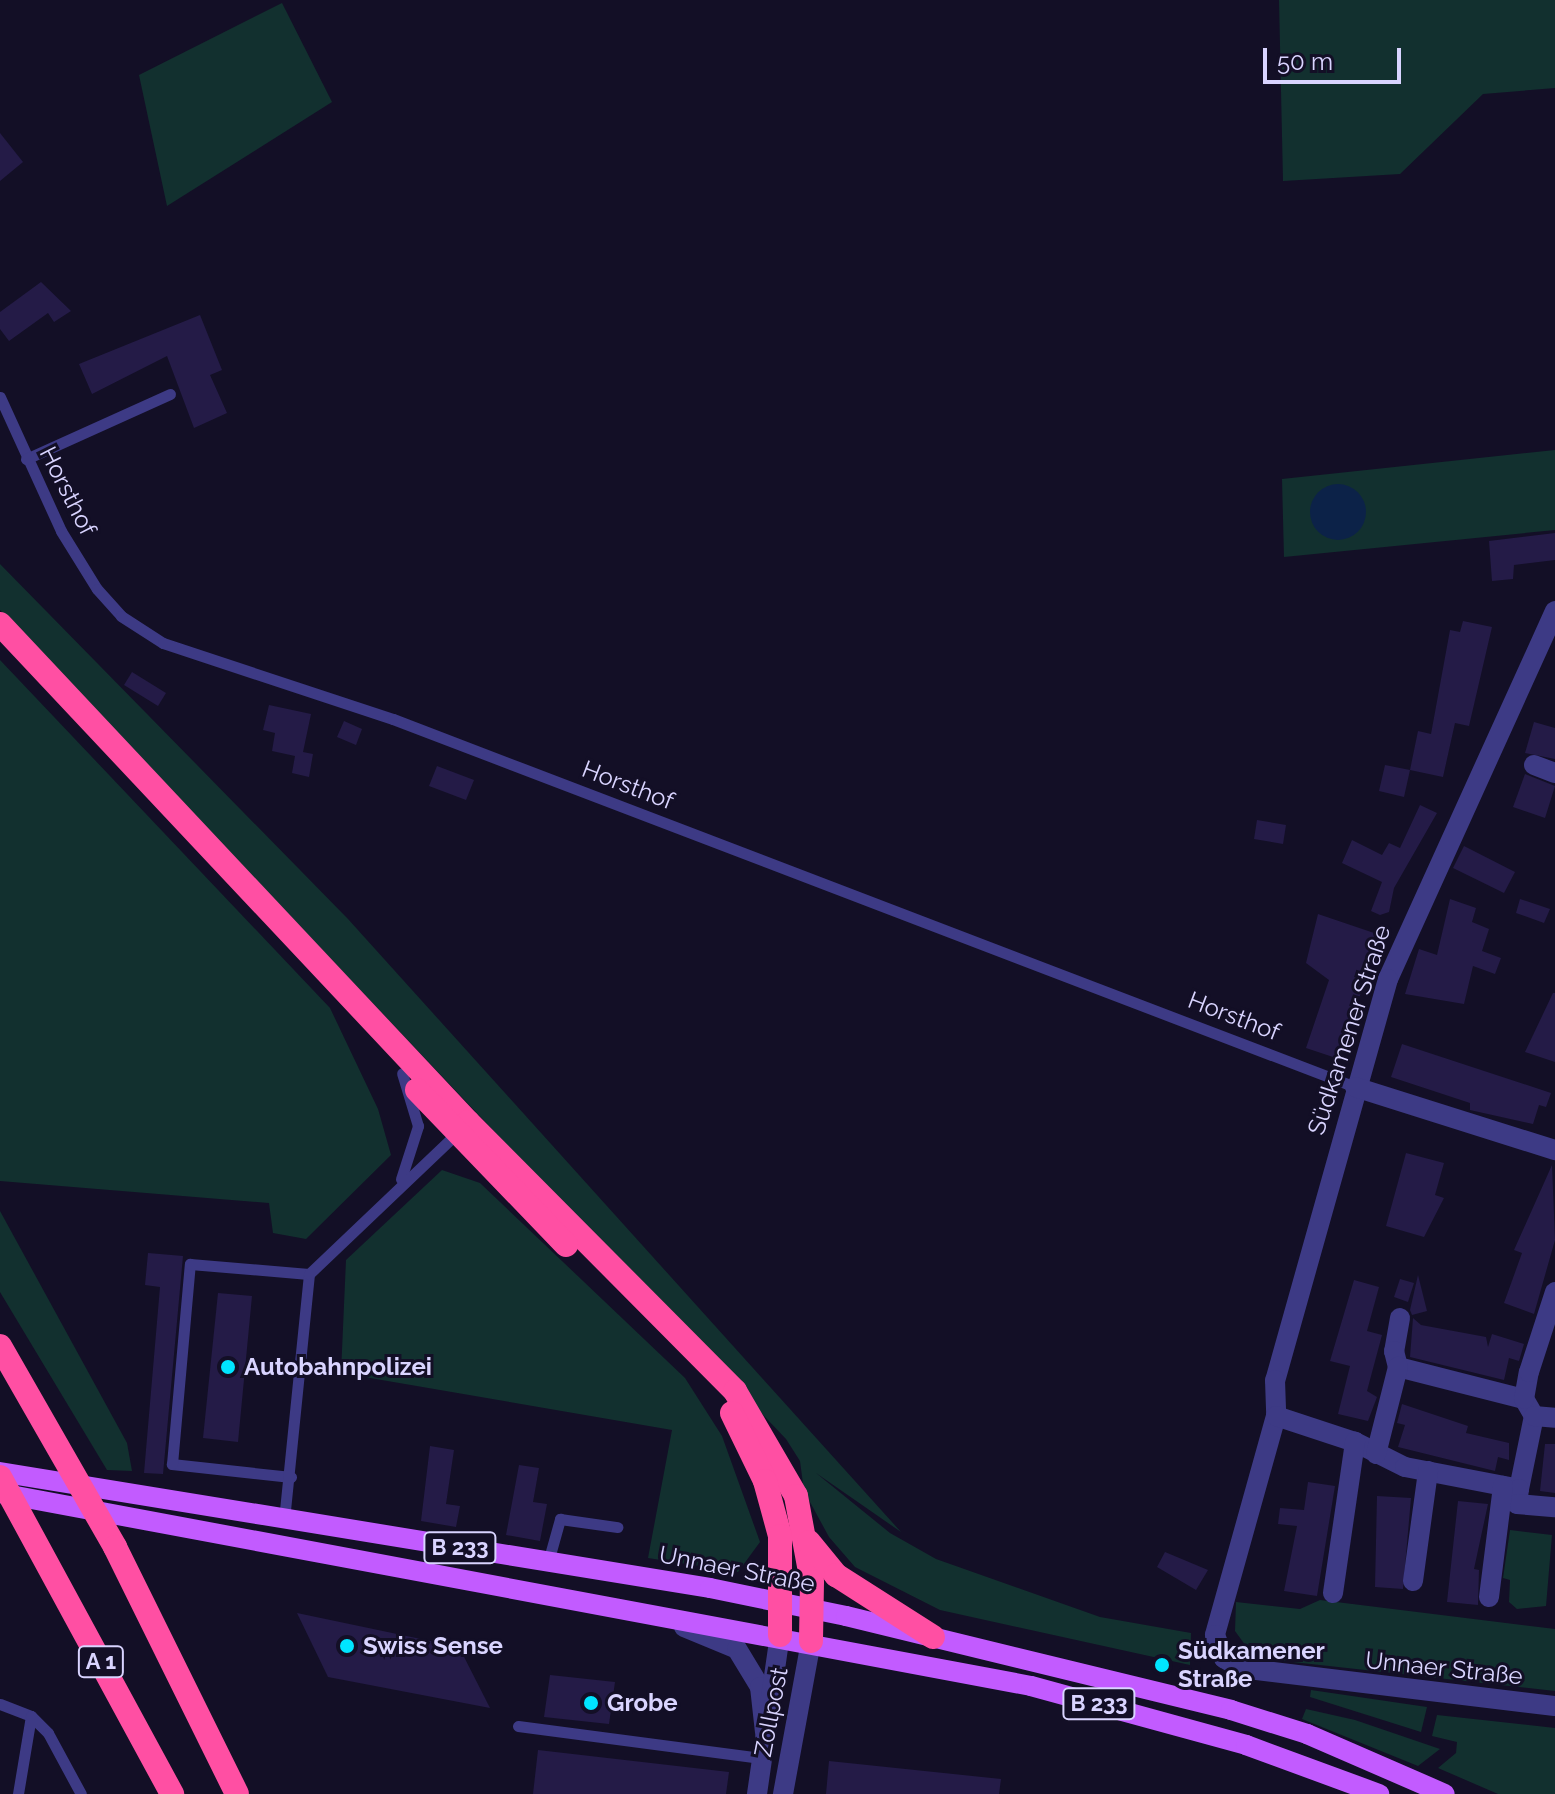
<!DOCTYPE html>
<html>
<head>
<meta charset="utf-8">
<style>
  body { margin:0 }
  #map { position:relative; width:1555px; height:1794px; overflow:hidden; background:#130f26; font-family:Raleway,sans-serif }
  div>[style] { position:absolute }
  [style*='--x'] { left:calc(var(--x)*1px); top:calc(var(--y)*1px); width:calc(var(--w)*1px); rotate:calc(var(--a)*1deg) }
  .green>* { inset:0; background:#12302f }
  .water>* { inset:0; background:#0c2248 }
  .round { border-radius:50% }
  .building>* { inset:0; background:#241b47 }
  .service>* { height:11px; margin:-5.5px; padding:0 5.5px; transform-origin:5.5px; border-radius:5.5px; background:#3d3a85 }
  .minor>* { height:20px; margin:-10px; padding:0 10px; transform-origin:10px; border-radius:10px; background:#3d3a85 }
  .primary>* { height:20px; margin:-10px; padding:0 10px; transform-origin:10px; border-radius:10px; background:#c25bff }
  .motorway>* { height:24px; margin:-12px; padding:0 12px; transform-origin:12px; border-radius:12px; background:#ff4fa3 }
  .dots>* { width:22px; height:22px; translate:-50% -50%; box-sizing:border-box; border:4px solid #130f26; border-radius:50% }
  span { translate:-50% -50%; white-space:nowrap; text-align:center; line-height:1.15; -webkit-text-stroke:6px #130f26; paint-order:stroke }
  .shield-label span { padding:2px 6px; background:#130f26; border:2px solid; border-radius:6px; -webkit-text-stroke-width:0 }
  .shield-label { font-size:22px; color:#d9d4ff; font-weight:700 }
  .street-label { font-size:24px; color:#d9d4ff }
  .poi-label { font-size:24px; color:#d9d4ff; font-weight:700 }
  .left { translate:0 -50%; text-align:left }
  .scale { position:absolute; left:1263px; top:48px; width:138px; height:36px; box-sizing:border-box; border:4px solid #d9d4ff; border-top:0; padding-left:10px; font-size:24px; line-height:28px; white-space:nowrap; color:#d9d4ff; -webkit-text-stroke:6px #130f26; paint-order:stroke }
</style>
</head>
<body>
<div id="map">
  <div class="green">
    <i style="clip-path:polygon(1279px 0,1555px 0,1555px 88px,1483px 94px,1400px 174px,1283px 181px)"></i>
    <i style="clip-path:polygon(282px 3px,332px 102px,167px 206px,139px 75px)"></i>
    <i style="clip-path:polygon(1555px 450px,1555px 530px,1284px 557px,1282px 479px)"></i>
    <i style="clip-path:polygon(0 564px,348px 919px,901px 1532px,816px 1473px,890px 1533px,936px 1559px,1100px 1617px,1191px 1633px,1190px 1665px,940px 1610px,855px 1567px,829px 1537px,804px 1491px,800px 1461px,786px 1439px,0 610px)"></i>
    <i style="clip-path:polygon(0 660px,330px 1008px,378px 1109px,391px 1155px,306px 1239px,273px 1233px,269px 1203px,0 1181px)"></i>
    <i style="clip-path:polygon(442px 1170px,480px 1183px,685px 1378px,722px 1436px,760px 1542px,738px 1572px,648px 1558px,672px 1430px,341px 1373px,346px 1260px)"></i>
    <i style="clip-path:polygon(0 1211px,127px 1443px,132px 1471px,107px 1470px,0 1292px)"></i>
    <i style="clip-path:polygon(1510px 1530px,1552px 1535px,1546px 1606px,1517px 1609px,1509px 1602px,1510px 1580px,1503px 1578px)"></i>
    <i style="clip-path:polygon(1320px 1600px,1555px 1629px,1555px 1691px,1266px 1659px,1251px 1653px,1235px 1631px,1236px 1602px,1300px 1609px)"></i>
    <i style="clip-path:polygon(1311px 1690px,1427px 1707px,1421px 1732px,1310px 1697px)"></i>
    <i style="clip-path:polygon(1306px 1709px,1355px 1720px,1440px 1749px,1418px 1766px,1302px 1719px)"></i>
    <i style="clip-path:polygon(1437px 1715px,1555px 1728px,1555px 1794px,1498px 1794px,1438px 1768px,1456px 1753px,1457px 1742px,1432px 1736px)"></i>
  </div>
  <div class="water">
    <i class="round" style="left:1310px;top:484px;width:56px;height:56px"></i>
  </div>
  <div class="building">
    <i style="clip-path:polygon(0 133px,23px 162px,0 181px)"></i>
    <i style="clip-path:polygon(41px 282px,71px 311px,54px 322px,48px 313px,9px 341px,0 329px,0 312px)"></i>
    <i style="clip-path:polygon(200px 315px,222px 370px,210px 375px,227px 413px,194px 428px,167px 356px,92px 394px,79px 364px)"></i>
    <i style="clip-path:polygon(1555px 533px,1555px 560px,1514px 565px,1513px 579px,1492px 581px,1489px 541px)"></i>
    <i style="clip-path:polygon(1463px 621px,1492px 627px,1469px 726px,1455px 723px,1443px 777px,1410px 770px,1418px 731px,1431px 734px,1450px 630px,1460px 632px)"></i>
    <i style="clip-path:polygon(132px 672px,166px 693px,158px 706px,124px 685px)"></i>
    <i style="clip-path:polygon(269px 705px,311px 714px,303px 752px,313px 754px,309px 777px,292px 773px,295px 756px,272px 751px,275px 733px,263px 730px)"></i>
    <i style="clip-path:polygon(344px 721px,362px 729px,356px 745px,337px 737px)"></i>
    <i style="clip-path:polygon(1534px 722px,1555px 728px,1555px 759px,1525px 753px)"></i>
    <i style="clip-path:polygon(1385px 765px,1410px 770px,1404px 797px,1379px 791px)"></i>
    <i style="clip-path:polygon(437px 766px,474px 780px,466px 800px,429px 786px)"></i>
    <i style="clip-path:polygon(1525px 774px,1555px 786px,1545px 818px,1513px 807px)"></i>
    <i style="clip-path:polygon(1420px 805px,1437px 813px,1394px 888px,1389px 912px,1380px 915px,1371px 911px,1382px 882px,1342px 863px,1352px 840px,1382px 855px,1389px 843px,1400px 848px)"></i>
    <i style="clip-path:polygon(1257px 820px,1286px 825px,1283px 844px,1254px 839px)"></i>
    <i style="clip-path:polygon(1464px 846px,1515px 872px,1504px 893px,1453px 868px)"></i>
    <i style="clip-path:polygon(1450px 899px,1476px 908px,1472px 922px,1489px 929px,1482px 951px,1501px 958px,1495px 974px,1473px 966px,1464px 1004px,1405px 994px,1419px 949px,1437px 955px)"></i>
    <i style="clip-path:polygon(1520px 899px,1550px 909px,1544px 923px,1516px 913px)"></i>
    <i style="clip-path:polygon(1318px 914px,1380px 935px,1339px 1059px,1306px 1048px,1329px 980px,1306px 963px)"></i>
    <i style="clip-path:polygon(1553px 993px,1555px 993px,1555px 1062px,1525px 1052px)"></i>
    <i style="clip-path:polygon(1402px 1044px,1551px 1093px,1546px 1107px,1539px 1105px,1533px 1124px,1470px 1110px,1470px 1103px,1391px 1077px)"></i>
    <i style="clip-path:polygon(1406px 1153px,1444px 1163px,1435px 1195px,1444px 1198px,1424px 1237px,1386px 1226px)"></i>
    <i style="clip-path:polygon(1552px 1165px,1555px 1240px,1534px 1314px,1504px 1303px,1522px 1253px,1514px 1250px)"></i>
    <i style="clip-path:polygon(148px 1253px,183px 1256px,163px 1474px,144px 1473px,160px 1287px,145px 1285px)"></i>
    <i style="clip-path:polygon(1418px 1275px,1427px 1311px,1412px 1315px,1410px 1310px)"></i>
    <i style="clip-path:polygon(1400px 1279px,1414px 1283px,1408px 1302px,1394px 1297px)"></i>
    <i style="clip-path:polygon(1354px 1280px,1379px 1287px,1367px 1331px,1382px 1335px,1367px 1391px,1377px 1397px,1368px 1421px,1338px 1414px,1350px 1366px,1330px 1361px)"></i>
    <i style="clip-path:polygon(218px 1293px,252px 1296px,238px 1442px,203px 1438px)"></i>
    <i style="clip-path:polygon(1413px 1318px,1421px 1325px,1486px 1337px,1488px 1347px,1492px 1334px,1524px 1344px,1519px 1361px,1509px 1358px,1504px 1380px,1410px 1357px)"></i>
    <i style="clip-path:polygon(1402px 1404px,1468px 1426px,1466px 1433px,1509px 1443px,1509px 1460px,1498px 1457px,1495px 1471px,1398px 1447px,1405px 1425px,1397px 1423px)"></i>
    <i style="clip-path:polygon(1545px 1444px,1555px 1444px,1555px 1493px,1540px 1491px)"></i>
    <i style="clip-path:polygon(430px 1446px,454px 1450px,446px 1504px,460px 1506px,456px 1527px,421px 1521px)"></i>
    <i style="clip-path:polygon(519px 1465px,539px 1468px,533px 1502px,547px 1504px,540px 1541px,506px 1535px)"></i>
    <i style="clip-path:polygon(1308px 1482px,1335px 1486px,1317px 1596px,1284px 1591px,1297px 1526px,1278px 1524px,1280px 1508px,1304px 1510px)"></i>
    <i style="clip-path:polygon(1377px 1496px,1411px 1498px,1403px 1589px,1375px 1587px)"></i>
    <i style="clip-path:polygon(1458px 1501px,1488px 1504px,1474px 1569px,1479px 1570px,1478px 1605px,1447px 1602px)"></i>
    <i style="clip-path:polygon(1165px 1552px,1208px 1570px,1196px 1590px,1157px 1567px)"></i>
    <i style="clip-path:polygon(297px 1613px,459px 1647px,490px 1708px,328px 1677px)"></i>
    <i style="clip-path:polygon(550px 1675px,615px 1682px,609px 1724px,544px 1717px)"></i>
    <i style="clip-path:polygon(538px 1750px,729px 1772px,726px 1794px,533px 1794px)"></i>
    <i style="clip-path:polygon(829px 1761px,1001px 1779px,999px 1794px,826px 1794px)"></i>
  </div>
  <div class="service">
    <i style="--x:0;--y:397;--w:147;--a:65.5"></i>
    <i style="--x:61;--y:531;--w:68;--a:58.2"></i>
    <i style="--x:97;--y:589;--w:36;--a:48"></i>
    <i style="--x:121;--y:616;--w:50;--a:32.7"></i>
    <i style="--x:163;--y:643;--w:242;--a:18.3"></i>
    <i style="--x:393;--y:719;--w:1030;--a:20.93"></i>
    <i style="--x:26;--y:459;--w:158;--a:-24.3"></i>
    <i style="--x:401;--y:1179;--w:56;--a:-72.2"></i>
    <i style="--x:418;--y:1126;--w:55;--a:-106.8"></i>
    <i style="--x:291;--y:1477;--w:120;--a:-173.8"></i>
    <i style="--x:172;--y:1464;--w:201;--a:-84.9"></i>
    <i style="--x:190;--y:1264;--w:119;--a:4.8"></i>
    <i style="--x:284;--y:1520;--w:247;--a:-84.2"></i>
    <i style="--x:309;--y:1274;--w:207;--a:-43.6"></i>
    <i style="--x:548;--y:1562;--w:45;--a:-74.4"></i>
    <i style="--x:560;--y:1519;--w:58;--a:8"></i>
    <i style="--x:0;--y:1704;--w:33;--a:21"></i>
    <i style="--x:31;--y:1716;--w:79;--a:99.5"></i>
    <i style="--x:31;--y:1716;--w:24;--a:45"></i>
    <i style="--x:48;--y:1733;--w:69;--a:61.6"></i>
    <i style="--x:518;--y:1726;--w:245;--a:7.5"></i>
  </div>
  <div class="minor">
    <i style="--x:1555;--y:611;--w:404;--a:114.4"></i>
    <i style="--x:1388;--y:979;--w:417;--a:105.7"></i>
    <i style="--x:1275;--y:1380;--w:36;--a:88"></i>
    <i style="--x:1276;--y:1416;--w:227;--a:105.6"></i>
    <i style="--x:1215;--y:1635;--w:25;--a:69"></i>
    <i style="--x:1224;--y:1658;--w:19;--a:32"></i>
    <i style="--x:1240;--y:1668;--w:317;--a:6.9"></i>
    <i style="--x:1534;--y:765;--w:22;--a:21"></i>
    <i style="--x:1355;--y:1087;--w:210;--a:17.5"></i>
    <i style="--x:1400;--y:1318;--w:34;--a:100"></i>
    <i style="--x:1394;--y:1351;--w:16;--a:76"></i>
    <i style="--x:1398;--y:1367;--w:130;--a:14.3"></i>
    <i style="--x:1276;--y:1416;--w:83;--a:18.2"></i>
    <i style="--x:1355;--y:1442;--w:56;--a:26.6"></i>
    <i style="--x:1405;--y:1467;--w:116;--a:10.9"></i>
    <i style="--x:1519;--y:1489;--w:75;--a:-78.4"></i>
    <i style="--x:1534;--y:1416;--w:20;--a:-120"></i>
    <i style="--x:1524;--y:1399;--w:27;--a:-80"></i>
    <i style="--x:1529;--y:1372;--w:84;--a:-72"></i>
    <i style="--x:1534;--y:1416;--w:21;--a:5"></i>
    <i style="--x:1376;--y:1454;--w:90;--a:-75.8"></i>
    <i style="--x:1519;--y:1489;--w:15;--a:98"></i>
    <i style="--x:1517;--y:1504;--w:38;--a:5"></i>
    <i style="--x:1413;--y:1581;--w:111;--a:-82.2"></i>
    <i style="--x:1333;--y:1593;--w:153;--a:-81.7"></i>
    <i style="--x:1489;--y:1597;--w:112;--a:-82.8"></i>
    <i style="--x:684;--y:1627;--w:57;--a:22.5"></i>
    <i style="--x:737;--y:1649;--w:44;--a:58.8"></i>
    <i style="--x:760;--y:1687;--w:45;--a:83.7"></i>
    <i style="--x:757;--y:1794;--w:161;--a:-81.8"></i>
    <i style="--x:783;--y:1794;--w:156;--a:-79.6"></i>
  </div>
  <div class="primary">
    <i style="--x:0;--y:1472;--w:719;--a:9.28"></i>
    <i style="--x:710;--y:1588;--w:139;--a:11.6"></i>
    <i style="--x:846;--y:1616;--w:396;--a:13.7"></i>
    <i style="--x:1231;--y:1710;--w:80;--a:17.5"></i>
    <i style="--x:1307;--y:1734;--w:150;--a:23.5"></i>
    <i style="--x:0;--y:1493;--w:1049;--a:10.6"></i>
    <i style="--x:1031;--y:1686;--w:223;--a:15.3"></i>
    <i style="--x:1246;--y:1745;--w:142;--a:20.2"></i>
  </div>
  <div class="motorway">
    <i style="--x:0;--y:624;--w:683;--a:46.78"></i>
    <i style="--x:468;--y:1122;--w:379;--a:45.2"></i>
    <i style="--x:735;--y:1391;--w:121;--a:59.8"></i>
    <i style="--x:796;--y:1496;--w:87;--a:79.5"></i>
    <i style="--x:812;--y:1582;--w:59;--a:91"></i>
    <i style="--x:417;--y:1090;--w:215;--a:46.1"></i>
    <i style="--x:0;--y:1346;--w:232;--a:60.2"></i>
    <i style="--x:115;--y:1547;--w:275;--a:63.7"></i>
    <i style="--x:732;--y:1413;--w:76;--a:64.1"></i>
    <i style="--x:765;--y:1481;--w:57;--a:74.7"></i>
    <i style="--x:780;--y:1536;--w:99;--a:90"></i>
    <i style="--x:0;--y:1477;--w:361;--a:61.5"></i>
    <i style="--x:809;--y:1542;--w:43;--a:50.7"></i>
    <i style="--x:836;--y:1575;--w:115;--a:32.6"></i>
  </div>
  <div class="dots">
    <i style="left:228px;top:1367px;background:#00e5ff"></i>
    <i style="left:347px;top:1646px;background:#00e5ff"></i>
    <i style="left:1162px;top:1665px;background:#00e5ff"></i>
    <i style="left:591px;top:1703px;background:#00e5ff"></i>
  </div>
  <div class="shield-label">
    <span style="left:460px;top:1548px">B 233</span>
    <span style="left:101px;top:1662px">A 1</span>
    <span style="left:1099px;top:1704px">B 233</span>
  </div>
  <div class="street-label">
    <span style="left:68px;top:491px;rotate:63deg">Horsthof</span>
    <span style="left:628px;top:785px;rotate:21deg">Horsthof</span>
    <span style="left:1234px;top:1016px;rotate:21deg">Horsthof</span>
    <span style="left:1349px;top:1030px;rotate:-72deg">Südkamener Straße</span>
    <span style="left:737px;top:1569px;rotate:11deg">Unnaer Straße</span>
    <span style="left:1444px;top:1668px;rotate:6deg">Unnaer Straße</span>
    <span style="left:771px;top:1712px;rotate:-79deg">Zollpost</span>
  </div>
  <div class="poi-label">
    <span class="left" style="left:244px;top:1367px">Autobahnpolizei</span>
    <span class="left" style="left:363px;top:1646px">Swiss Sense</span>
    <span class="left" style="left:1178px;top:1665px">Südkamener<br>Straße</span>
    <span class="left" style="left:607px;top:1703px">Grobe</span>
  </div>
  <div class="scale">50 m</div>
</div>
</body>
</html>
